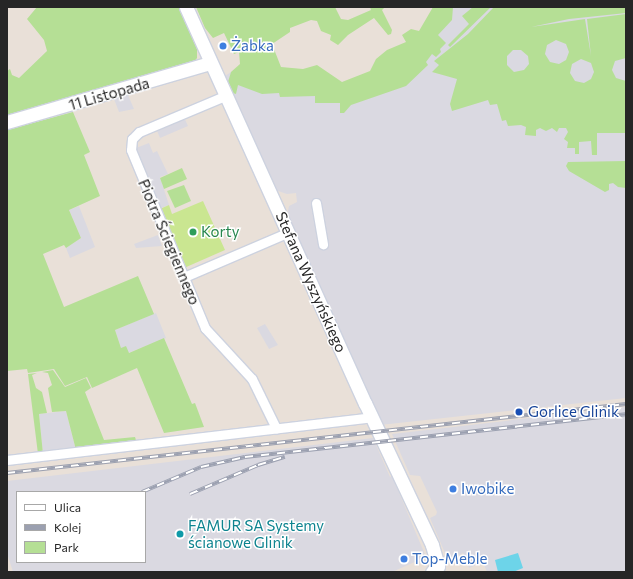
<!DOCTYPE html>
<html>
<head>
<meta charset="utf-8">
<style>
  body { margin:0 }
  #map { position:relative; width:633px; height:579px; overflow:hidden; background:#e9e0d8; font-family:Commissioner,sans-serif }
  div>[style] { position:absolute }
  [style*='--x'] { left:calc(var(--x)*1px); top:calc(var(--y)*1px); width:calc(var(--w)*1px); rotate:calc(var(--a)*1deg) }
  .industrial>* { inset:0; background:#dad9e1 }
  .green>* { inset:0; background:#b5df95 }
  .pitch>* { inset:0; background:#cae691 }
  .water>* { inset:0; background:#6dd4e9 }
  .roads { filter:drop-shadow(1px 0 #cdd2df) drop-shadow(-1px 0 #cdd2df) drop-shadow(0 1px #cdd2df) drop-shadow(0 -1px #cdd2df) }
  .street>* { height:9px; margin:-4.5px; padding:0 4.5px; transform-origin:4.5px; border-radius:4.5px; background:#fff }
  .secondary>* { height:13px; margin:-6.5px; padding:0 6.5px; transform-origin:6.5px; border-radius:6.5px; background:#fff }
  .rail>* { height:4px; margin-top:-2px; transform-origin:0; background:repeating-linear-gradient(90deg,#fff 0 8px,#9ba0b0 0 16px); box-sizing:border-box; border-block:1px solid #9ba0b0 }
  .dots>* { width:11px; height:11px; translate:-50% -50%; box-sizing:border-box; border:2px solid #fff; border-radius:50% }
  span { translate:-50% -50%; white-space:nowrap; text-align:center; line-height:1.15; -webkit-text-stroke:3px #fff; paint-order:stroke }
  .shop-label { font-size:15px; color:#366cbe }
  .left { translate:0 -50%; text-align:left }
  .street-label { font-size:15px; color:#262626 }
  .leisure-label { font-size:15px; color:#27864d }
  .transit-label { font-size:15px; color:#164399 }
  .culture-label { font-size:15px; color:#0d838f }
  .frame { position:absolute; inset:0; border:8px solid #262626; pointer-events:none }
  .legend { position:absolute; left:16px; top:491px; width:130px; height:72px; box-sizing:border-box; background:#fff; border:1px solid #a8a8a8; margin:0; padding:5px 7px; list-style:none; font-size:12px; color:#262626 }
  .legend li { display:flex; align-items:center; gap:8px; height:20px }
  .legend b { width:20px; border:1px solid #a8a8a8 }
</style>
</head>
<body>
<div id="map">
  <div class="industrial">
    <i style="clip-path:polygon(448px 7px,626px 7px,626px 398px,380px 425px,287px 216px,289px 206px,297px 202px,296px 193px,287px 194px,275px 190px,228px 88px,230px 87px,225px 76px,231px 72px,272px 84px,339px 89px,397px 70px)"></i>
    <i style="clip-path:polygon(128px 95px,134px 109px,119px 112px,114px 99px)"></i>
    <i style="clip-path:polygon(183px 115px,188px 126px,160px 138px,155px 126px)"></i>
    <i style="clip-path:polygon(149px 143px,153px 153px,157px 151px,168px 174px,160px 177px,169px 205px,156px 210px,131px 150px)"></i>
    <i style="clip-path:polygon(79px 206px,95px 247px,70px 258px,66px 248px,81px 238px,69px 210px)"></i>
    <i style="clip-path:polygon(158px 235px,162px 246px,136px 248px,134px 244px)"></i>
    <i style="clip-path:polygon(156px 313px,166px 338px,128px 353px,121px 348px,115px 330px)"></i>
    <i style="clip-path:polygon(265px 324px,278px 345px,269px 349px,257px 328px)"></i>
    <i style="clip-path:polygon(626px 407px,626px 572px,487px 572px,483px 562px,469px 568px,463px 553px,448px 560px,430px 518px,436px 515px,437px 512px,420px 476px,410px 475px,392px 434px)"></i>
    <i style="clip-path:polygon(66px 411px,76px 450px,43px 454px,39px 414px)"></i>
    <i style="clip-path:polygon(evenodd,373px 438px,390px 477px,392px 476px,426px 557px,392px 572px,13px 572px,7px 553px,7px 481px,373px 438px,17px 492px,145px 492px,145px 562px,17px 562px,17px 492px)"></i>
  </div>
  <div class="green">
    <i style="clip-path:polygon(37px 7px,179px 7px,197px 49px,197px 58px,194px 62px,7px 116px,7px 71px,10px 69px,12px 75px,19px 78px,47px 51px,44px 40px,27px 19px)"></i>
    <i style="clip-path:polygon(196px 7px,335px 7px,341px 19px,348px 20px,371px 10px,370px 7px,385px 7px,382px 10px,392px 30px,391px 34px,388px 35px,374px 18px,348px 35px,338px 45px,330px 40px,331px 35px,321px 31px,317px 21px,311px 20px,290px 28px,290px 32px,272px 44px,281px 67px,303px 69px,317px 65px,342px 82px,370px 71px,376px 59px,387px 50px,406px 42px,402px 35px,411px 29px,419px 31px,433px 7px,453px 7px,452px 20px,438px 35px,446px 43px,440px 49px,441px 52px,436px 57px,432px 54px,426px 62px,428px 65px,406px 86px,351px 105px,344px 113px,340px 113px,340px 103px,315px 103px,315px 96px,280px 97px,279px 93px,262px 94px,238px 85px,236px 94px,233px 93px,228px 82px,231px 72px,240px 64px,239px 52px,234px 54px,224px 33px,213px 38px,205px 28px)"></i>
    <i style="clip-path:polygon(473px 7px,491px 7px,450px 47px,448px 45px,469px 24px,462px 16px)"></i>
    <i style="clip-path:polygon(evenodd,494px 7px,626px 7px,626px 13px,569px 19px,531px 27px,585px 19px,591px 56px,587px 19px,626px 14px,626px 58px,615px 61px,612px 70px,616px 78px,626px 81px,626px 133px,597px 133px,597px 155px,592px 155px,591px 141px,579px 142px,579px 154px,575px 154px,575px 148px,567px 148px,568px 142px,564px 139px,568px 132px,566px 128px,559px 128px,557px 132px,552px 128px,546px 131px,540px 128px,536px 130px,536px 136px,525px 135px,526px 127px,521px 125px,508px 126px,506px 120px,502px 121px,497px 104px,490px 105px,488px 100px,452px 111px,450px 104px,457px 79px,432px 72px,439px 65px,434px 61px,468px 34px,494px 7px,556px 40px,566px 44px,569px 52px,566px 60px,559px 64px,550px 62px,545px 54px,547px 45px,556px 40px,494px 7px,513px 50px,521px 50px,528px 56px,529px 64px,524px 70px,514px 72px,507px 65px,507px 56px,513px 50px,494px 7px,581px 59px,591px 63px,594px 72px,591px 79px,584px 83px,575px 81px,570px 73px,572px 64px,581px 59px)"></i>
    <i style="clip-path:polygon(73px 112px,90px 152px,84px 155px,100px 196px,69px 210px,81px 238px,66px 248px,64px 245px,43px 254px,64px 307px,138px 276px,154px 314px,115px 330px,121px 348px,126px 346px,129px 353px,164px 338px,192px 404px,195px 403px,204px 427px,164px 433px,137px 368px,92px 388px,87px 377px,65px 386px,54px 369px,28px 373px,27px 369px,7px 371px,7px 130px)"></i>
    <i style="clip-path:polygon(626px 161px,626px 188px,618px 187px,613px 183px,609px 184px,609px 190px,605px 192px,569px 171px,566px 166px,568px 162px)"></i>
    <i style="clip-path:polygon(182px 168px,187px 179px,164px 189px,160px 178px)"></i>
    <i style="clip-path:polygon(184px 185px,191px 201px,175px 208px,167px 191px)"></i>
    <i style="clip-path:polygon(53px 370px,65px 387px,86px 378px,91px 388px,85px 392px,104px 440px,135px 437px,136px 440px,76px 450px,66px 411px,52px 412px,48px 388px,52px 385px,48px 373px,42px 372px)"></i>
    <i style="clip-path:polygon(37px 373px,32px 375px,36px 388px,42px 392px,47px 413px,39px 414px,43px 454px,38px 454px,28px 374px)"></i>
  </div>
  <div class="pitch">
    <i style="clip-path:polygon(203px 201px,225px 250px,184px 268px,160px 209px,169px 205px,172px 214px)"></i>
  </div>
  <div class="water">
    <i style="clip-path:polygon(518px 553px,523px 568px,513px 572px,498px 572px,495px 560px)"></i>
  </div>
  <div class="roads">
    <div class="street">
      <i style="--x:227;--y:95;--w:95;--a:157.2"></i>
      <i style="--x:139;--y:132;--w:10;--a:135"></i>
      <i style="--x:132;--y:139;--w:11;--a:95"></i>
      <i style="--x:131;--y:150;--w:193;--a:67.4"></i>
      <i style="--x:205;--y:328;--w:69;--a:47.3"></i>
      <i style="--x:252;--y:379;--w:55;--a:63.9"></i>
      <i style="--x:316;--y:203;--w:42;--a:80.3"></i>
      <i style="--x:184;--y:277;--w:114;--a:-23.2"></i>
      <i style="--x:7;--y:460;--w:367;--a:-6.7"></i>
    </div>
    <div class="secondary">
      <i style="--x:186;--y:7;--w:435;--a:65.7"></i>
      <i style="--x:365;--y:403;--w:157;--a:64.7"></i>
      <i style="--x:432;--y:545;--w:22;--a:74"></i>
      <i style="--x:438;--y:566;--w:8;--a:135"></i>
      <i style="--x:7;--y:122;--w:211;--a:-16.2"></i>
    </div>
  </div>
  <div class="rail">
    <i style="--x:7;--y:473;--w:623;--a:-6.36"></i>
    <i style="--x:142;--y:492;--w:64;--a:-23"></i>
    <i style="--x:201;--y:467;--w:45;--a:-12.8"></i>
    <i style="--x:245;--y:457;--w:383;--a:-6.4"></i>
    <i style="--x:190;--y:494;--w:74;--a:-23.1"></i>
    <i style="--x:258;--y:465;--w:28;--a:-17"></i>
  </div>
  <div class="dots">
    <i style="left:223px;top:46px;background:#3f7fe0"></i>
    <i style="left:193px;top:232px;background:#2e9e5b"></i>
    <i style="left:519px;top:412px;background:#1a4fb4"></i>
    <i style="left:453px;top:489px;background:#3f7fe0"></i>
    <i style="left:180px;top:534px;background:#0f9aa8"></i>
    <i style="left:404px;top:559px;background:#3f7fe0"></i>
  </div>
  <div class="shop-label">
    <span class="left" style="left:231px;top:46px">Żabka</span>
    <span class="left" style="left:461px;top:489px">Iwobike</span>
    <span class="left" style="left:412px;top:559px">Top-Meble</span>
  </div>
  <div class="street-label">
    <span style="left:109px;top:94px;rotate:-16deg">11 Listopada</span>
    <span style="left:169px;top:242px;rotate:67deg">Piotra Ściegiennego</span>
    <span style="left:311px;top:282px;rotate:66deg">Stefana Wyszyńskiego</span>
  </div>
  <div class="leisure-label">
    <span class="left" style="left:201px;top:232px">Korty</span>
  </div>
  <div class="transit-label">
    <span class="left" style="left:528px;top:412px">Gorlice Glinik</span>
  </div>
  <div class="culture-label">
    <span class="left" style="left:188px;top:534px">FAMUR SA Systemy<br>ścianowe Glinik</span>
  </div>
  <div class="frame"></div>
  <ul class="legend">
  <li><b style="height:5px;background:#fff"></b>Ulica</li>
  <li><b style="height:5px;background:#9ba0b0"></b>Kolej</li>
  <li><b style="height:11px;background:#b5df95"></b>Park</li>
  </ul>
</div>
</body>
</html>
